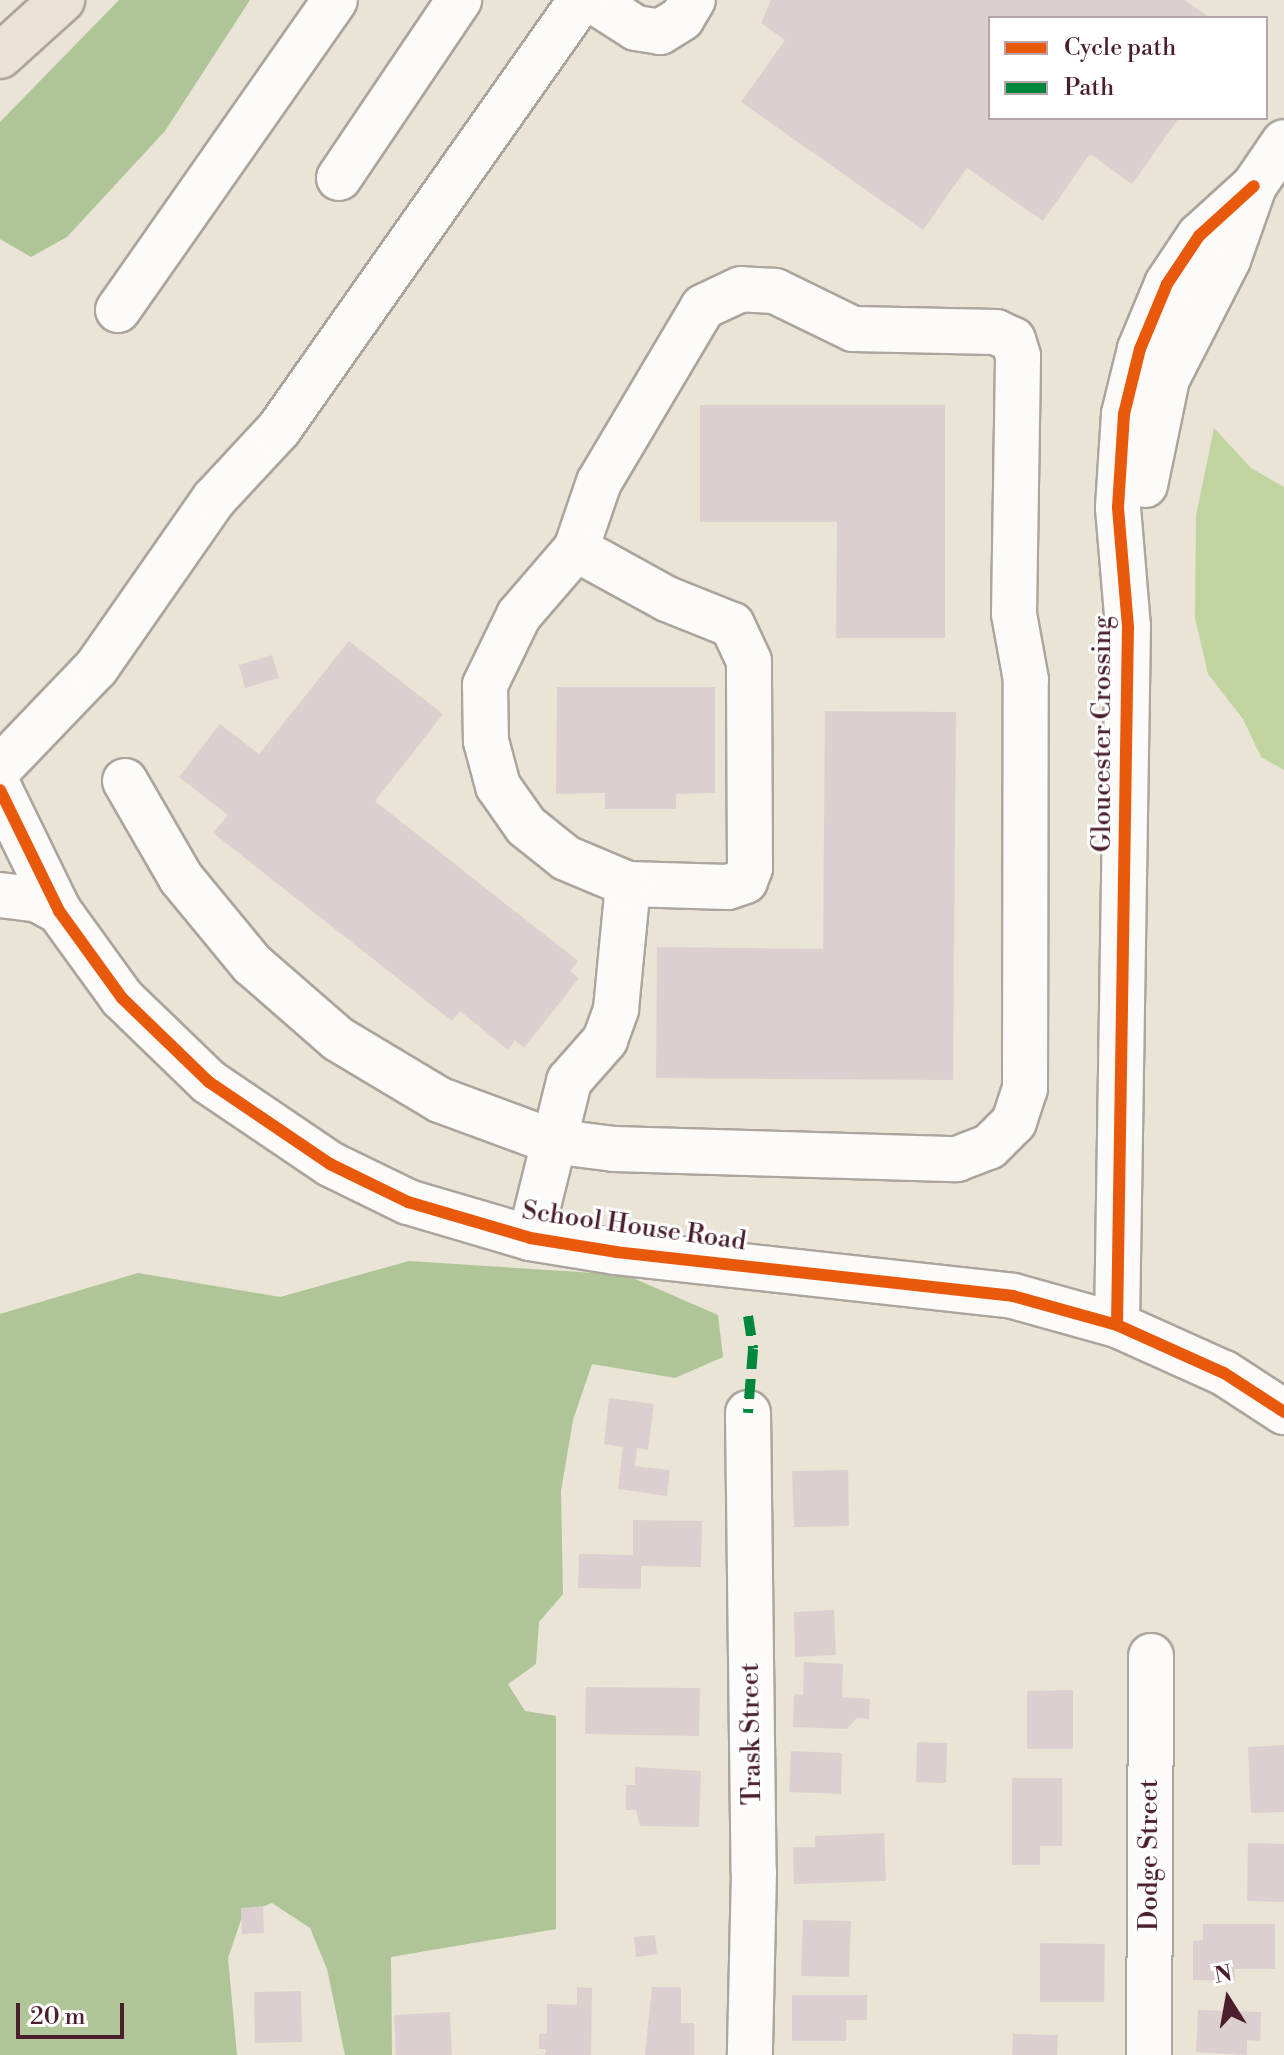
<!DOCTYPE html>
<html>
<head>
<meta charset="utf-8">
<style>
  body { margin:0 }
  #map { position:relative; width:1284px; height:2055px; overflow:hidden; background:#e9e4d6; font-family:"Libre Bodoni",serif }
  div>[style] { position:absolute }
  [style*='--x'] { left:calc(var(--x)*1px); top:calc(var(--y)*1px); width:calc(var(--w)*1px); rotate:calc(var(--a)*1deg) }
  .green>* { inset:0; background:#c1d49f }
  .forest>* { inset:0; background:#afc597 }
  .building>* { inset:0; background:#dbd0cf }
  .roads { filter:drop-shadow(2px 0 #aca49d) drop-shadow(-2px 0 #aca49d) drop-shadow(0 2px #aca49d) drop-shadow(0 -2px #aca49d) }
  .minor>* { height:44px; margin:-22px; padding:0 22px; transform-origin:22px; border-radius:22px; background:#fcfbf9 }
  .highway>* { height:44px; margin:-22px; padding:0 22px; transform-origin:22px; border-radius:22px; background:#eae2d6 }
  .quiet>* { height:10px; margin-top:-5px; transform-origin:0; background:repeating-linear-gradient(90deg,#00873e 0 20px,transparent 0 30px) }
  .cycleway>* { height:12px; margin:-6px; padding:0 6px; transform-origin:6px; border-radius:6px; background:#e8590c }
  span { translate:-50% -50%; white-space:nowrap; text-align:center; line-height:1.15; -webkit-text-stroke:6px #fff; paint-order:stroke }
  .street-label { font-size:26px; color:#4a1f2b }
  .legend { position:absolute; left:988px; top:16px; width:280px; height:104px; box-sizing:border-box; background:#fff; border:2px solid #b7a5aa; margin:0; padding:10px 14px; list-style:none; font-size:24px; color:#4a1f2b }
  .legend li { display:flex; align-items:center; gap:16px; height:40px }
  .legend b { width:40px; border:2px solid #b7a5aa }
  .north { position:absolute; left:1188px; top:1959px; width:80px; height:80px; -webkit-text-stroke:6px #fff; paint-order:stroke; rotate:349deg; font-size:22px; font-weight:700; line-height:32px; text-align:center; color:#4a1f2b }
  .north::after { content:''; display:block; margin:auto; width:28px; height:36px; background:#4a1f2b; clip-path:polygon(50% 0,100% 100%,50% 72%,0 100%) }
  .scale { position:absolute; left:16px; top:2003px; width:108px; height:36px; box-sizing:border-box; border:4px solid #4a1f2b; border-top:0; padding-left:10px; font-size:24px; line-height:28px; white-space:nowrap; color:#4a1f2b; -webkit-text-stroke:6px #fff; paint-order:stroke }
</style>
</head>
<body>
<div id="map">
  <div class="green">
    <i style="clip-path:polygon(1214px 428px,1251px 468px,1284px 487px,1284px 770px,1261px 757px,1243px 719px,1208px 674px,1195px 618px,1196px 516px)"></i>
  </div>
  <div class="forest">
    <i style="clip-path:polygon(119px 0,250px 0,165px 131px,67px 237px,31px 257px,0 239px,0 122px)"></i>
    <i style="clip-path:polygon(409px 1261px,626px 1275px,718px 1315px,723px 1357px,675px 1378px,592px 1364px,573px 1420px,561px 1491px,563px 1594px,539px 1622px,536px 1664px,508px 1684px,525px 1711px,556px 1716px,556px 1929px,391px 1957px,392px 2055px,345px 2055px,327px 1969px,310px 1928px,272px 1903px,243px 1914px,228px 1958px,237px 2055px,0 2055px,0 1314px,138px 1273px,280px 1297px)"></i>
  </div>
  <div class="building">
    <i style="clip-path:polygon(771px 0,1185px 0,1210px 18px,990px 18px,990px 118px,1179px 118px,1132px 184px,1090px 154px,1043px 221px,967px 168px,923px 230px,741px 102px,785px 40px,761px 23px)"></i>
    <i style="clip-path:polygon(700px 405px,945px 405px,945px 638px,836px 638px,837px 522px,700px 522px)"></i>
    <i style="clip-path:polygon(349px 641px,443px 714px,375px 801px,578px 961px,570px 971px,579px 978px,524px 1048px,515px 1040px,508px 1050px,460px 1011px,452px 1021px,213px 833px,228px 815px,179px 777px,220px 724px,259px 754px)"></i>
    <i style="clip-path:polygon(272px 655px,279px 678px,245px 688px,239px 665px)"></i>
    <i style="clip-path:polygon(557px 687px,715px 687px,715px 793px,676px 794px,676px 809px,605px 809px,605px 793px,556px 794px)"></i>
    <i style="clip-path:polygon(825px 711px,956px 712px,953px 1080px,656px 1078px,657px 947px,823px 949px)"></i>
    <i style="clip-path:polygon(609px 1398px,654px 1404px,648px 1450px,637px 1448px,635px 1466px,670px 1470px,667px 1496px,618px 1489px,623px 1447px,604px 1444px)"></i>
    <i style="clip-path:polygon(848px 1470px,849px 1526px,794px 1527px,792px 1471px)"></i>
    <i style="clip-path:polygon(633px 1520px,702px 1521px,701px 1567px,641px 1566px,641px 1589px,578px 1588px,579px 1554px,633px 1555px)"></i>
    <i style="clip-path:polygon(834px 1610px,836px 1655px,795px 1657px,794px 1612px)"></i>
    <i style="clip-path:polygon(804px 1662px,843px 1664px,842px 1697px,870px 1699px,869px 1719px,857px 1718px,847px 1729px,793px 1727px,794px 1694px,803px 1695px)"></i>
    <i style="clip-path:polygon(586px 1687px,700px 1688px,699px 1736px,585px 1734px)"></i>
    <i style="clip-path:polygon(1073px 1690px,1073px 1749px,1027px 1749px,1027px 1691px)"></i>
    <i style="clip-path:polygon(917px 1742px,947px 1743px,946px 1783px,916px 1782px)"></i>
    <i style="clip-path:polygon(1284px 1745px,1284px 1812px,1251px 1813px,1248px 1747px)"></i>
    <i style="clip-path:polygon(791px 1751px,842px 1753px,841px 1794px,789px 1792px)"></i>
    <i style="clip-path:polygon(635px 1767px,701px 1771px,699px 1827px,640px 1826px,636px 1810px,626px 1810px,626px 1785px,635px 1785px)"></i>
    <i style="clip-path:polygon(1012px 1778px,1062px 1778px,1062px 1846px,1040px 1846px,1040px 1865px,1012px 1865px)"></i>
    <i style="clip-path:polygon(884px 1833px,886px 1881px,794px 1884px,793px 1847px,815px 1847px,815px 1836px)"></i>
    <i style="clip-path:polygon(1248px 1843px,1284px 1844px,1284px 1902px,1247px 1901px)"></i>
    <i style="clip-path:polygon(263px 1906px,264px 1933px,242px 1934px,241px 1908px)"></i>
    <i style="clip-path:polygon(803px 1920px,851px 1921px,849px 1977px,801px 1976px)"></i>
    <i style="clip-path:polygon(1203px 1924px,1275px 1924px,1275px 1969px,1235px 1969px,1235px 1981px,1193px 1980px,1193px 1941px,1203px 1940px)"></i>
    <i style="clip-path:polygon(655px 1935px,657px 1954px,636px 1957px,634px 1937px)"></i>
    <i style="clip-path:polygon(1040px 1943px,1105px 1944px,1104px 2002px,1040px 2002px)"></i>
    <i style="clip-path:polygon(577px 1987px,592px 1988px,591px 2055px,545px 2055px,546px 2049px,539px 2049px,539px 2034px,547px 2034px,547px 2004px,577px 2005px)"></i>
    <i style="clip-path:polygon(652px 1987px,681px 1987px,681px 2023px,694px 2023px,694px 2055px,645px 2055px)"></i>
    <i style="clip-path:polygon(301px 1991px,302px 2042px,255px 2043px,254px 1992px)"></i>
    <i style="clip-path:polygon(792px 1995px,867px 1995px,867px 2020px,846px 2020px,846px 2041px,792px 2041px)"></i>
    <i style="clip-path:polygon(1198px 2010px,1261px 2012px,1260px 2041px,1247px 2040px,1247px 2055px,1196px 2052px)"></i>
    <i style="clip-path:polygon(450px 2012px,452px 2055px,396px 2055px,394px 2015px)"></i>
    <i style="clip-path:polygon(1013px 2034px,1058px 2035px,1057px 2055px,1012px 2055px)"></i>
  </div>
  <div class="roads">
    <div class="minor">
      <i style="--x:592;--y:0;--w:52;--a:32.5"></i>
      <i style="--x:636;--y:28;--w:24;--a:9"></i>
      <i style="--x:660;--y:32;--w:26;--a:-32"></i>
      <i style="--x:682;--y:18;--w:21;--a:-59"></i>
      <i style="--x:339;--y:178;--w:215;--a:-56"></i>
      <i style="--x:118;--y:310;--w:378;--a:-55"></i>
      <i style="--x:1145;--y:485;--w:108;--a:-78.3"></i>
      <i style="--x:1167;--y:379;--w:134;--a:-62.9"></i>
      <i style="--x:1228;--y:260;--w:78;--a:-70.6"></i>
      <i style="--x:1254;--y:186;--w:53;--a:-55.7"></i>
      <i style="--x:0;--y:768;--w:139;--a:-46.2"></i>
      <i style="--x:96;--y:668;--w:206;--a:-55.1"></i>
      <i style="--x:214;--y:499;--w:96;--a:-47.1"></i>
      <i style="--x:279;--y:429;--w:525;--a:-54.86"></i>
      <i style="--x:125;--y:781;--w:112;--a:60"></i>
      <i style="--x:181;--y:878;--w:112;--a:50.5"></i>
      <i style="--x:252;--y:964;--w:114;--a:41.1"></i>
      <i style="--x:338;--y:1039;--w:119;--a:30.9"></i>
      <i style="--x:440;--y:1100;--w:118;--a:20.3"></i>
      <i style="--x:551;--y:1141;--w:64;--a:7.2"></i>
      <i style="--x:614;--y:1149;--w:343;--a:1.7"></i>
      <i style="--x:957;--y:1159;--w:34;--a:-21"></i>
      <i style="--x:989;--y:1147;--w:35;--a:-45"></i>
      <i style="--x:1014;--y:1122;--w:35;--a:-72"></i>
      <i style="--x:1025;--y:1089;--w:409;--a:-89.9"></i>
      <i style="--x:1026;--y:680;--w:67;--a:-100.3"></i>
      <i style="--x:1014;--y:614;--w:258;--a:-89.1"></i>
      <i style="--x:1018;--y:356;--w:17;--a:-107"></i>
      <i style="--x:1013;--y:340;--w:19;--a:-155"></i>
      <i style="--x:996;--y:332;--w:143;--a:-178.8"></i>
      <i style="--x:853;--y:329;--w:87;--a:-154"></i>
      <i style="--x:775;--y:291;--w:34;--a:-177"></i>
      <i style="--x:741;--y:289;--w:42;--a:154.7"></i>
      <i style="--x:703;--y:307;--w:204;--a:120.7"></i>
      <i style="--x:599;--y:482;--w:71;--a:108.9"></i>
      <i style="--x:0;--y:790;--w:135;--a:64"></i>
      <i style="--x:59;--y:911;--w:107;--a:54.1"></i>
      <i style="--x:122;--y:998;--w:121;--a:44"></i>
      <i style="--x:209;--y:1082;--w:146;--a:34.1"></i>
      <i style="--x:330;--y:1164;--w:87;--a:26"></i>
      <i style="--x:408;--y:1202;--w:127;--a:16.4"></i>
      <i style="--x:530;--y:1238;--w:87;--a:9.2"></i>
      <i style="--x:616;--y:1252;--w:399;--a:6.3"></i>
      <i style="--x:1013;--y:1296;--w:108;--a:15.6"></i>
      <i style="--x:1117;--y:1325;--w:117;--a:24.2"></i>
      <i style="--x:1224;--y:1373;--w:72;--a:33"></i>
      <i style="--x:0;--y:895;--w:38;--a:7"></i>
      <i style="--x:38;--y:900;--w:24;--a:28"></i>
      <i style="--x:530;--y:1238;--w:162;--a:-76"></i>
      <i style="--x:569;--y:1081;--w:55;--a:-48.7"></i>
      <i style="--x:605;--y:1040;--w:33;--a:-70"></i>
      <i style="--x:616;--y:1009;--w:126;--a:-84.5"></i>
      <i style="--x:628;--y:884;--w:100;--a:1.7"></i>
      <i style="--x:728;--y:887;--w:18;--a:-19"></i>
      <i style="--x:745;--y:881;--w:14;--a:-69"></i>
      <i style="--x:750;--y:868;--w:207;--a:-90.3"></i>
      <i style="--x:749;--y:661;--w:40;--a:-115"></i>
      <i style="--x:732;--y:625;--w:70;--a:-158.2"></i>
      <i style="--x:667;--y:599;--w:104;--a:-151.2"></i>
      <i style="--x:576;--y:549;--w:87;--a:130.8"></i>
      <i style="--x:519;--y:615;--w:78;--a:115.9"></i>
      <i style="--x:485;--y:685;--w:56;--a:89"></i>
      <i style="--x:486;--y:741;--w:47;--a:75.1"></i>
      <i style="--x:498;--y:786;--w:49;--a:55"></i>
      <i style="--x:526;--y:826;--w:51;--a:38.7"></i>
      <i style="--x:566;--y:858;--w:67;--a:22.8"></i>
      <i style="--x:1117;--y:1325;--w:698;--a:-89.1"></i>
      <i style="--x:1128;--y:627;--w:120;--a:-94.8"></i>
      <i style="--x:1118;--y:507;--w:93;--a:-86.3"></i>
      <i style="--x:1124;--y:414;--w:67;--a:-76.2"></i>
      <i style="--x:1140;--y:349;--w:70;--a:-67.4"></i>
      <i style="--x:1167;--y:284;--w:58;--a:-56.3"></i>
      <i style="--x:1199;--y:236;--w:74;--a:-42.3"></i>
      <i style="--x:748;--y:1413;--w:459;--a:89.3"></i>
      <i style="--x:754;--y:1872;--w:183;--a:91.3"></i>
      <i style="--x:1149;--y:2055;--w:399;--a:-89.7"></i>
    </div>
    <div class="highway">
      <i style="--x:0;--y:56;--w:84;--a:-42.1"></i>
    </div>
  </div>
  <div class="quiet">
    <i style="--x:748;--y:1316;--w:33;--a:81"></i>
    <i style="--x:753;--y:1349;--w:64;--a:94.5"></i>
  </div>
  <div class="cycleway">
    <i style="--x:0;--y:790;--w:135;--a:64"></i>
    <i style="--x:59;--y:911;--w:107;--a:54.1"></i>
    <i style="--x:122;--y:998;--w:121;--a:44"></i>
    <i style="--x:209;--y:1082;--w:146;--a:34.1"></i>
    <i style="--x:330;--y:1164;--w:87;--a:26"></i>
    <i style="--x:408;--y:1202;--w:127;--a:16.4"></i>
    <i style="--x:530;--y:1238;--w:87;--a:9.2"></i>
    <i style="--x:616;--y:1252;--w:399;--a:6.3"></i>
    <i style="--x:1013;--y:1296;--w:108;--a:15.6"></i>
    <i style="--x:1117;--y:1325;--w:117;--a:24.2"></i>
    <i style="--x:1224;--y:1373;--w:72;--a:33"></i>
    <i style="--x:1117;--y:1325;--w:698;--a:-89.1"></i>
    <i style="--x:1128;--y:627;--w:120;--a:-94.8"></i>
    <i style="--x:1118;--y:507;--w:93;--a:-86.3"></i>
    <i style="--x:1124;--y:414;--w:67;--a:-76.2"></i>
    <i style="--x:1140;--y:349;--w:70;--a:-67.4"></i>
    <i style="--x:1167;--y:284;--w:58;--a:-56.3"></i>
    <i style="--x:1199;--y:236;--w:74;--a:-42.3"></i>
  </div>
  <div class="street-label">
    <span style="left:1103px;top:734px;rotate:-90deg">Gloucester Crossing</span>
    <span style="left:634px;top:1227px;rotate:8deg">School House Road</span>
    <span style="left:752px;top:1734px;rotate:-91deg">Trask Street</span>
    <span style="left:1150px;top:1855px;rotate:-90deg">Dodge Street</span>
  </div>
  <ul class="legend">
  <li><b style="height:10px;background:#e8590c"></b>Cycle path</li>
  <li><b style="height:10px;background:#00873e"></b>Path</li>
  </ul>
  <div class="north">N</div>
  <div class="scale">20 m</div>
</div>
</body>
</html>
